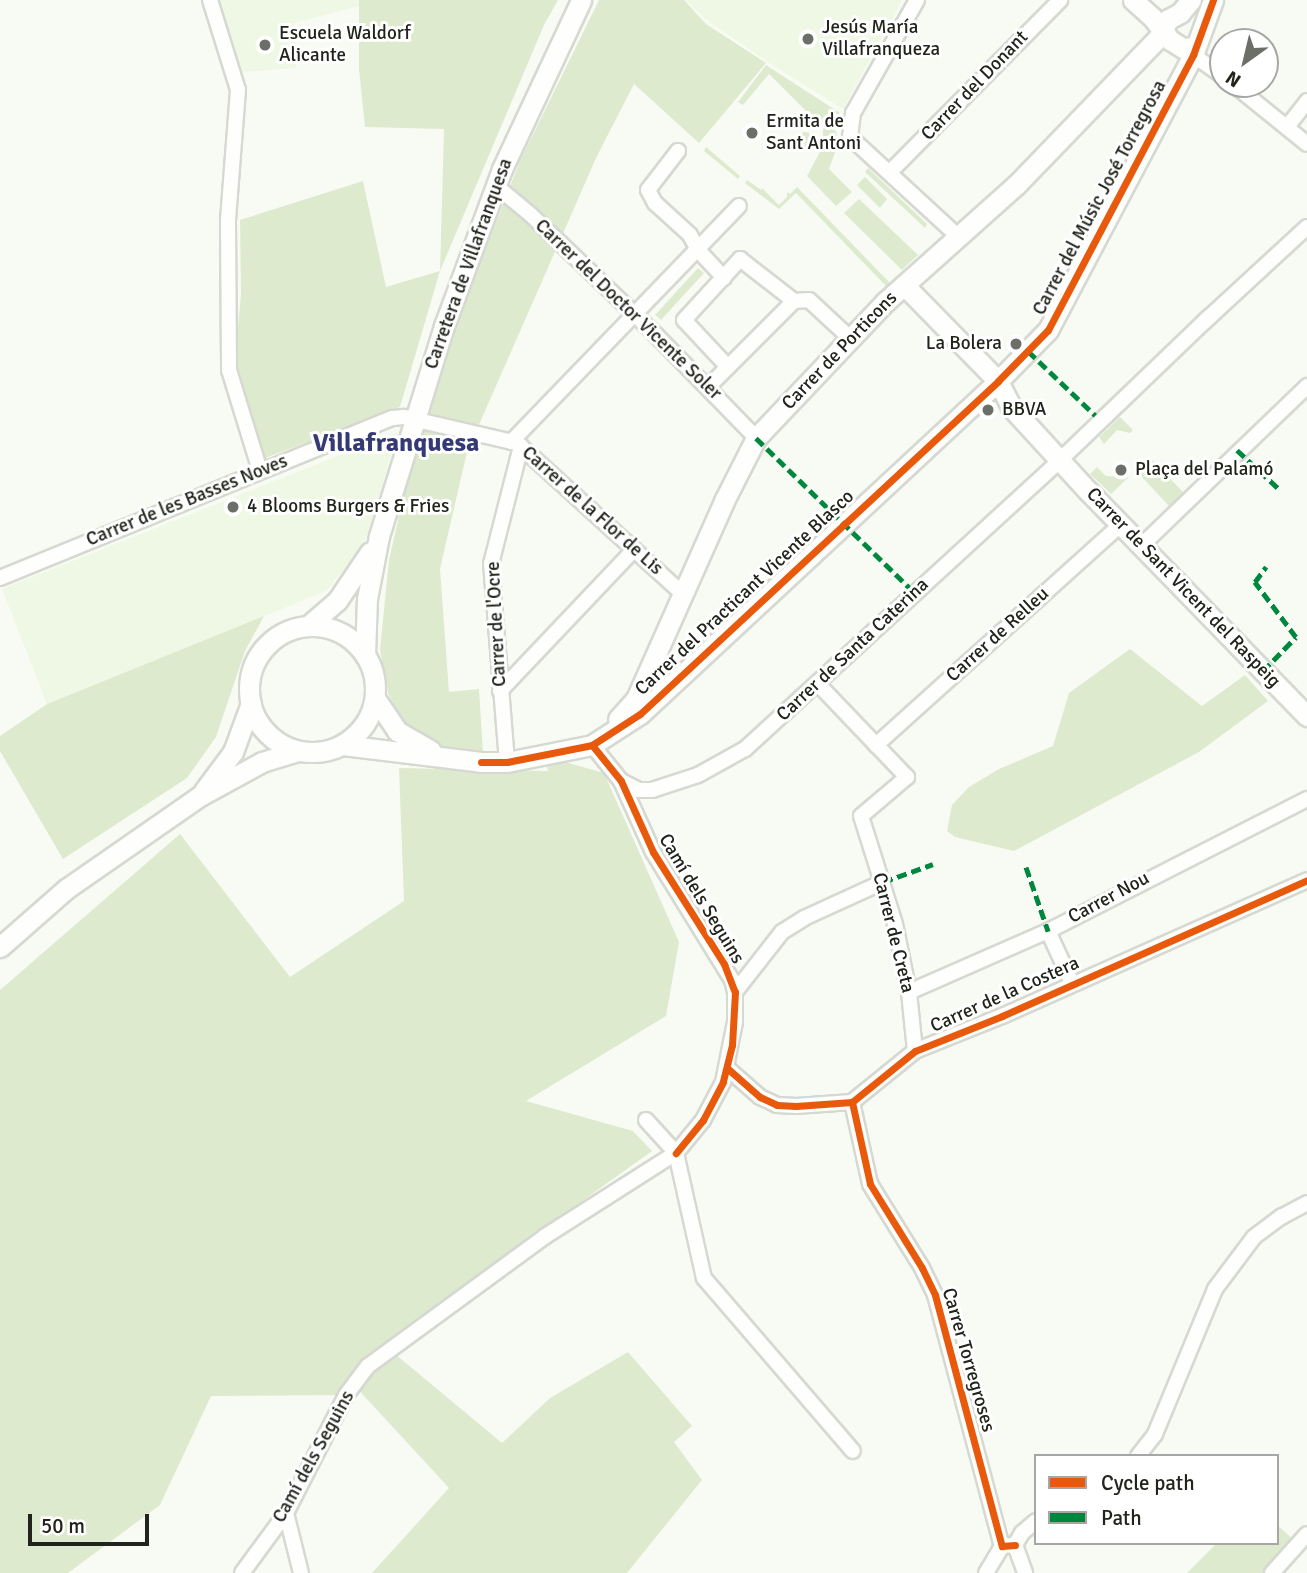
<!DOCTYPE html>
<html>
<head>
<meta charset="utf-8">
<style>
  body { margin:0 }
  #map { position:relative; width:1307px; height:1573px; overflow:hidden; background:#f8fbf4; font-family:Signika,sans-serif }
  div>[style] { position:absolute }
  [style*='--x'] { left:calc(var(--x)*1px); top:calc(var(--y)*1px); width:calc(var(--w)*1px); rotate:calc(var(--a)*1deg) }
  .built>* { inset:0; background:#eff8e4 }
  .green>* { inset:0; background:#deeace }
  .round { border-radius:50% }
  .roads { filter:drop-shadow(2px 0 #d5d9d1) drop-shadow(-2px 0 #d5d9d1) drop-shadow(0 2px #d5d9d1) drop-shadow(0 -2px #d5d9d1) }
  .street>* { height:14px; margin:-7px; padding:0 7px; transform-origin:7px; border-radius:7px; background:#fefefd }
  .secondary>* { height:19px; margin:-9.5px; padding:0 9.5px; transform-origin:9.5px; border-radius:9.5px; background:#fefefd }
  .secondary>.ring { margin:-9.5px; padding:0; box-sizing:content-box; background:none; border:19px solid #fefefd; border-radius:50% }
  .quiet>* { height:5px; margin-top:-2.5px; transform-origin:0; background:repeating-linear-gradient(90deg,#00873e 0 10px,transparent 0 15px) }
  .cycleway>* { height:7px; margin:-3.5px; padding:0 3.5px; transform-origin:3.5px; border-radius:3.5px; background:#e8590c }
  .dots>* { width:19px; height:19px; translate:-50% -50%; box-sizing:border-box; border:4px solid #fff; border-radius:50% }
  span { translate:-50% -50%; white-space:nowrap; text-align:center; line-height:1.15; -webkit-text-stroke:6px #fff; paint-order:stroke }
  .poi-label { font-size:19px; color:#20241b }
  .left { translate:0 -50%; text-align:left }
  .right { translate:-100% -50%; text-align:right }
  .street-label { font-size:19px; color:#20241b }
  .district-label { font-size:26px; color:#353a75; font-weight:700 }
  .legend { position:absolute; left:1034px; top:1454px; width:245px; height:91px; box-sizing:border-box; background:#fff; border:2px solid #a6a7a4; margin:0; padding:9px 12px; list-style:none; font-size:21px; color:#20241b }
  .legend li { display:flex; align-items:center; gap:14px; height:35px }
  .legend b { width:35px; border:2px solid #a6a7a4 }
  .north { position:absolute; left:1209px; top:28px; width:70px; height:70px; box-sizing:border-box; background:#fff; border:2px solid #a6a7a4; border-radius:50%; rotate:214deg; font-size:19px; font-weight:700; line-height:28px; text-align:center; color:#20241b }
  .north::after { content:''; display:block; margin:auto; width:24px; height:32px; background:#6c6f67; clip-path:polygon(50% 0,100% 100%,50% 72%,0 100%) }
  .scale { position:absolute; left:28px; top:1514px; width:121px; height:32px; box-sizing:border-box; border:4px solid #20241b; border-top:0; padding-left:9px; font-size:21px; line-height:24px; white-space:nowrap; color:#20241b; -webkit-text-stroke:5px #fff; paint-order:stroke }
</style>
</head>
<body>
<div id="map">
  <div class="built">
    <i style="clip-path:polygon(219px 0,359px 0,360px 6px,294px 23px,296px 68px,243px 72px)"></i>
    <i style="clip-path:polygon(686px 0,902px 0,843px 109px,766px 61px,704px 18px)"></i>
    <i style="clip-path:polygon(398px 432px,364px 546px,326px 591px,47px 704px,2px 589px)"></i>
  </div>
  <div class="green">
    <i style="clip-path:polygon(359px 0,558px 0,544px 25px,440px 271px,400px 407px,260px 460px,234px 371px,241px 294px,240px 220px,363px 181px,386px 287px,440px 271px,444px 129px,365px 127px,359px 70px)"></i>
    <i style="clip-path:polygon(599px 0,684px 0,706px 24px,766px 63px,699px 143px,634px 84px,597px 156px,467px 452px,440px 569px,449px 692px,479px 689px,483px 753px,435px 746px,404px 723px,388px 693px,380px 650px,389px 560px,411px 463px,460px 314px,520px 161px)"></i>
    <i style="clip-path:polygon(766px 65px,840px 113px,819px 124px,769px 74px,743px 105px,738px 102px)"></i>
    <i style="clip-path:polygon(833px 124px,839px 141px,829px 169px,852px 192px,836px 206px,807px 176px,823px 146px,823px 129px)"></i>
    <i class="round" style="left:796px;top:132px;width:18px;height:18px"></i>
    <i style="clip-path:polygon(706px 147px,740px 176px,738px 179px,704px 151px)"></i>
    <i style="clip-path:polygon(868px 168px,927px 224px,925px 228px,865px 172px)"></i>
    <i style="clip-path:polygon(865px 177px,887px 199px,880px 208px,857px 185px)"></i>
    <i style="clip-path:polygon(747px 180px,761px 190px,762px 188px,779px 205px,787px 197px,787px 192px,790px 194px,797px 187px,890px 283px,886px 286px,796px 193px,779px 209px,745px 183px)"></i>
    <i style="clip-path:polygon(859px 199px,918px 255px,902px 270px,844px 213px)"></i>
    <i style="clip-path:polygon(698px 268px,704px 273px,661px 320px,655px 315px)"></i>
    <i style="clip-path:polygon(1120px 417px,1133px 430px,1130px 433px,1117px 430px,1104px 444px,1099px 437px)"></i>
    <i style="clip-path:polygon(1152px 460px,1183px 492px,1169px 506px,1139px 474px)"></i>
    <i style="clip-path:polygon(1097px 467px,1106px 476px,1129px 477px,1111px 494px,1090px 474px)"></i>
    <i style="clip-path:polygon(264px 616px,245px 651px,216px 737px,187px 778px,63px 859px,0 751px,0 736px,47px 704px)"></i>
    <i style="clip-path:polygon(1130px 649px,1202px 706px,1245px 675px,1268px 701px,1199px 752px,1014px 851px,955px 837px,947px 831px,952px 805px,969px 787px,999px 769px,1053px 746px,1069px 693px)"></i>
    <i style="clip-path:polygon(544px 756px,604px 773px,679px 942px,666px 1016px,526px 1101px,633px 1131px,652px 1151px,383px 1344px,502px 1443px,550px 1398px,628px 1352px,692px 1426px,674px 1442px,702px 1480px,627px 1573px,372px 1573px,449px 1488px,354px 1385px,346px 1395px,211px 1396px,160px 1505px,68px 1573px,0 1573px,0 990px,180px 834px,290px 977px,404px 901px,399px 768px,548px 771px)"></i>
    <i style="clip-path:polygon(1277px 1525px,1294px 1540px,1264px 1573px,1187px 1573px,1217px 1543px,1277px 1543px)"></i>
  </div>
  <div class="roads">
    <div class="street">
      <i style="--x:210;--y:0;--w:94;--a:72.7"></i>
      <i style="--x:238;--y:90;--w:131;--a:94.4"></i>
      <i style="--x:228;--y:221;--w:149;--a:89.6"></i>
      <i style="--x:229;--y:370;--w:106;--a:72.9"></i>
      <i style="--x:917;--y:0;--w:130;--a:119.5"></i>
      <i style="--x:853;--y:113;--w:24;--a:97"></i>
      <i style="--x:850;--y:137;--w:149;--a:42.6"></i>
      <i style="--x:1193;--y:55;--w:37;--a:35"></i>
      <i style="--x:1233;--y:84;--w:95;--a:39"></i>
      <i style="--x:1287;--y:127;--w:33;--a:-52"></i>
      <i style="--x:678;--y:151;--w:49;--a:127.6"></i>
      <i style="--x:648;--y:190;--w:15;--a:62"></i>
      <i style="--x:655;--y:203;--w:47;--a:42.4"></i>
      <i style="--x:690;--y:235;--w:17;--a:62"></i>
      <i style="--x:698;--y:250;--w:38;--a:47"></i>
      <i style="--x:890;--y:172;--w:242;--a:-45.3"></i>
      <i style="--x:496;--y:186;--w:45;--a:39.6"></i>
      <i style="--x:531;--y:215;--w:173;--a:43.8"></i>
      <i style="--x:656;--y:335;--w:144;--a:45.8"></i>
      <i style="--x:1204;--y:322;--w:140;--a:-42.7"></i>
      <i style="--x:728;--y:367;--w:64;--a:-133.1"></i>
      <i style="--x:684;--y:320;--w:83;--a:-47.4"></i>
      <i style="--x:740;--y:259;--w:68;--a:37.9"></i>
      <i style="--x:794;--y:301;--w:15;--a:-4"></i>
      <i style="--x:809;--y:300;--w:56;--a:42.8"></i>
      <i style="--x:708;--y:387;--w:122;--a:-45"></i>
      <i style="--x:511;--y:442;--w:328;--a:-46"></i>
      <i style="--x:1141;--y:546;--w:231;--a:-43.9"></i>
      <i style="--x:0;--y:578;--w:424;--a:-22.2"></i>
      <i style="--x:393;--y:418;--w:11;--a:-5"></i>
      <i style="--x:404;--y:417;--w:116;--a:13"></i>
      <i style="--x:517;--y:443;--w:223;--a:42.3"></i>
      <i style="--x:818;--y:684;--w:129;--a:46.3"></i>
      <i style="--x:907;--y:777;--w:60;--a:139.7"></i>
      <i style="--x:861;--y:816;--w:113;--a:72.5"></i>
      <i style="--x:895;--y:924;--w:69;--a:78.4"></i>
      <i style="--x:909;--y:992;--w:59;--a:84.2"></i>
      <i style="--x:500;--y:691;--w:195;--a:-46.5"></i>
      <i style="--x:876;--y:745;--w:329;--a:-42"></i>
      <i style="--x:507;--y:762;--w:199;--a:-94.6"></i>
      <i style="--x:491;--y:564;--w:122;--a:-75.7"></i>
      <i style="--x:621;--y:781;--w:20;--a:27"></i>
      <i style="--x:639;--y:790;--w:13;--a:0"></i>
      <i style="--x:652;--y:790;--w:48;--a:-18.1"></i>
      <i style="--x:698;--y:775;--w:54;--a:-29"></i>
      <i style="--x:745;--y:749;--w:427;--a:-42.5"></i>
      <i style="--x:1060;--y:460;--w:207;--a:-43.8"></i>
      <i style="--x:1048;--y:931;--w:57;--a:65.2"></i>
      <i style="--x:735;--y:992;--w:76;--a:-51.9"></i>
      <i style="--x:782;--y:932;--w:26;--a:-32"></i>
      <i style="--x:804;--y:918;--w:87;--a:-24.5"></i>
      <i style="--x:909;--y:992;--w:152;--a:-23.7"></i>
      <i style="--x:1048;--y:931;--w:291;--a:-27"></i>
      <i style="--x:727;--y:1068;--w:44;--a:41.3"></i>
      <i style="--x:760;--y:1097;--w:19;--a:25"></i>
      <i style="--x:777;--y:1105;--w:19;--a:3"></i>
      <i style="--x:796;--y:1106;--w:56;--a:-4.1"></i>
      <i style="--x:852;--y:1102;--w:81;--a:-39"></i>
      <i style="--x:915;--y:1051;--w:94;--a:-21.9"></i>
      <i style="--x:1002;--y:1016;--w:334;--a:-24"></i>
      <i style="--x:852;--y:1102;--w:84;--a:77.6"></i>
      <i style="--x:870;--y:1184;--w:99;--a:58.2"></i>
      <i style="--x:922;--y:1268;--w:30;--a:64"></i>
      <i style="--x:935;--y:1295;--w:260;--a:75.1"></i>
      <i style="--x:1002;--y:1546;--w:13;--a:-4"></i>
      <i style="--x:646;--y:1120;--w:45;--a:47.7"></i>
      <i style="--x:676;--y:1153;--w:128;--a:77.4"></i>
      <i style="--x:704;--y:1278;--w:228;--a:49.3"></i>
      <i style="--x:1138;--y:1456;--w:28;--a:-52"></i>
      <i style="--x:1155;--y:1434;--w:157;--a:-67.5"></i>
      <i style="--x:1215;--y:1289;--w:65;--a:-53.1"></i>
      <i style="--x:1254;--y:1237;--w:34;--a:-37"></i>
      <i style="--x:1281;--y:1217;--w:30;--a:-28"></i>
      <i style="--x:286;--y:1513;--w:62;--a:76"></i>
      <i style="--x:1015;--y:1545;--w:14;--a:-60"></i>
      <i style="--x:1022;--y:1533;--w:18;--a:-41"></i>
      <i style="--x:1015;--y:1545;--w:30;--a:70"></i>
      <i style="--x:242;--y:1573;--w:74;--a:-53.7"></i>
      <i style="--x:286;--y:1513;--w:132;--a:-63"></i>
      <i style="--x:346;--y:1395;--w:36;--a:-53"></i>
      <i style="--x:368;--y:1366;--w:218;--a:-36.2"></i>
      <i style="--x:544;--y:1237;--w:156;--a:-32.5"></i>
      <i style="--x:676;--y:1153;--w:43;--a:-50.7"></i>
      <i style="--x:703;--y:1120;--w:43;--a:-62.2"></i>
      <i style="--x:723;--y:1082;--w:61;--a:-78.7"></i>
      <i style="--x:735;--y:1022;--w:30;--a:-90"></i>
      <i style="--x:735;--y:992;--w:12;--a:-104"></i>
      <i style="--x:732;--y:980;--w:150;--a:-121.7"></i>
      <i style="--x:653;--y:852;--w:78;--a:-114.3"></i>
      <i style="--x:621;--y:781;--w:46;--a:-128.9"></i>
      <i style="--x:986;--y:1573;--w:31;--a:-59"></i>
      <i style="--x:1272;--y:1573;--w:52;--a:-48.1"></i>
    </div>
    <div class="secondary">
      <i style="--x:1133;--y:0;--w:25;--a:42"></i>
      <i style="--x:1152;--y:17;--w:29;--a:52"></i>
      <i style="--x:1170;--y:40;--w:15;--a:32"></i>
      <i style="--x:1183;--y:48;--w:12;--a:-5"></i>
      <i style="--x:1163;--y:33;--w:14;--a:-73"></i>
      <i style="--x:1167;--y:20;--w:15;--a:-28"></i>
      <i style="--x:1180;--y:13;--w:17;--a:-50"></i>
      <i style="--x:904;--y:285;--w:134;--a:45.6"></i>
      <i style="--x:998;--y:381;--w:29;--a:63"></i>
      <i style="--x:1011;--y:407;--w:114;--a:47.5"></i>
      <i style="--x:1088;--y:491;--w:314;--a:45.8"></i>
      <i class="ring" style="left:249px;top:626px;width:107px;height:107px"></i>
      <i style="--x:308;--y:626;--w:38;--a:-41"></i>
      <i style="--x:337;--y:601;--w:59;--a:-56"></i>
      <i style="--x:365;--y:655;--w:56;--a:-88"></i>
      <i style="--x:367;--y:599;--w:64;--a:-79.2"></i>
      <i style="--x:379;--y:536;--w:220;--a:-72.8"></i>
      <i style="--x:444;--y:326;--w:167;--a:-69.7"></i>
      <i style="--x:502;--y:169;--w:187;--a:-64.9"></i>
      <i style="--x:375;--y:698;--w:40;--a:56"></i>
      <i style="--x:397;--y:731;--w:39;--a:30"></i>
      <i style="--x:618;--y:719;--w:27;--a:-48"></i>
      <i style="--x:636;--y:699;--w:217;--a:-66"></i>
      <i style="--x:724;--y:501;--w:71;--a:-63.1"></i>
      <i style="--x:756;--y:438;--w:187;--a:-46.5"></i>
      <i style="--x:885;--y:302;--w:176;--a:-41.8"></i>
      <i style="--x:1016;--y:185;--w:211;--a:-46"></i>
      <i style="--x:343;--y:745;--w:139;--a:7"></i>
      <i style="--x:481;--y:762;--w:26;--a:0"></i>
      <i style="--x:507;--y:762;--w:87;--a:-11.3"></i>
      <i style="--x:592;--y:745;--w:57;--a:-32.9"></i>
      <i style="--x:640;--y:714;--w:489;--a:-42.9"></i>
      <i style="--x:998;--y:381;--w:71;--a:-45.6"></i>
      <i style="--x:1048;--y:330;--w:311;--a:-62.2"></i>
      <i style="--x:1193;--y:55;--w:59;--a:-70"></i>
      <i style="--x:204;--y:791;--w:49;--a:-53.4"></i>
      <i style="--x:233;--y:752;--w:52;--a:-69.8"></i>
      <i style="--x:0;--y:947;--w:88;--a:-41.3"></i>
      <i style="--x:66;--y:889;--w:163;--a:-34.8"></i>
      <i style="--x:200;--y:796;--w:71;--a:-28.7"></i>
      <i style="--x:262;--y:762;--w:37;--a:-17"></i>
    </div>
  </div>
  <div class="quiet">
    <i style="--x:1028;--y:351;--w:93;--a:43.7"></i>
    <i style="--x:756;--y:438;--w:222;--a:44.3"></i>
    <i style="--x:1237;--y:450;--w:56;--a:42.8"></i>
    <i style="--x:1263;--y:671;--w:47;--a:-45.9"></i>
    <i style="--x:1296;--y:637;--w:69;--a:-126.7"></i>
    <i style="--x:1255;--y:582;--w:19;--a:-54"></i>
    <i style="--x:1026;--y:867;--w:68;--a:71"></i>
    <i style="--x:883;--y:882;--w:53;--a:-19.8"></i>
  </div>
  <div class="cycleway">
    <i style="--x:592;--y:745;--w:46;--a:51.1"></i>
    <i style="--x:621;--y:781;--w:78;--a:65.7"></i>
    <i style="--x:653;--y:852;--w:133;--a:57.6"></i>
    <i style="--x:724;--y:964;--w:30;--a:69"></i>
    <i style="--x:735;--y:992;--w:53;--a:93.2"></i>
    <i style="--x:732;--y:1045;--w:38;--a:104"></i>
    <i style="--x:723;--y:1082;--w:43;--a:117.8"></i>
    <i style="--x:703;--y:1120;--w:43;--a:129.3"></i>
    <i style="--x:481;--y:762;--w:26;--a:0"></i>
    <i style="--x:507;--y:762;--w:87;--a:-11.3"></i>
    <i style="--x:592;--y:745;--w:57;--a:-32.9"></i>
    <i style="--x:640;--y:714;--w:489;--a:-42.9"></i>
    <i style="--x:998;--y:381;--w:71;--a:-45.6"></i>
    <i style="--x:1048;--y:330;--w:311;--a:-62.2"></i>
    <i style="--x:1193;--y:55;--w:59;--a:-70"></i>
    <i style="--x:727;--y:1068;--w:44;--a:41.3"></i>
    <i style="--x:760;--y:1097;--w:19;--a:25"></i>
    <i style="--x:777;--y:1105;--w:19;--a:3"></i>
    <i style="--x:796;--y:1106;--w:56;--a:-4.1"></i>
    <i style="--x:852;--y:1102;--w:81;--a:-39"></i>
    <i style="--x:915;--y:1051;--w:94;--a:-21.9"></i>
    <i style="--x:1002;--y:1016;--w:334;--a:-24"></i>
    <i style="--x:852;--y:1102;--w:84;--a:77.6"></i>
    <i style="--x:870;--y:1184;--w:99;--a:58.2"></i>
    <i style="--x:922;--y:1268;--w:30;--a:64"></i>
    <i style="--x:935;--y:1295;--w:260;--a:75.1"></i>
    <i style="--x:1002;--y:1546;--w:13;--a:-4"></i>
  </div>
  <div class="dots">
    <i style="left:808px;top:39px;background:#6c6f67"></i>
    <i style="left:265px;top:45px;background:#6c6f67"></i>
    <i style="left:752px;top:133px;background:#6c6f67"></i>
    <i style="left:1016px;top:344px;background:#6c6f67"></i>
    <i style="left:988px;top:410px;background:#6c6f67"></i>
    <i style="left:1121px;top:470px;background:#6c6f67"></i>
    <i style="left:233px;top:507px;background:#6c6f67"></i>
  </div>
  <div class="poi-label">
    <span class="left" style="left:822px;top:39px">Jesús María<br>Villafranqueza</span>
    <span class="left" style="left:279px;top:45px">Escuela Waldorf<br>Alicante</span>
    <span class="left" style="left:766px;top:133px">Ermita de<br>Sant Antoni</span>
    <span class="right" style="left:1002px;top:344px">La Bolera</span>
    <span class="left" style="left:1002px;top:410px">BBVA</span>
    <span class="left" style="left:1135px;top:470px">Plaça del Palamó</span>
    <span class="left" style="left:247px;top:507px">4 Blooms Burgers &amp; Fries</span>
  </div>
  <div class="street-label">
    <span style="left:975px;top:86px;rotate:-46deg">Carrer del Donant</span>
    <span style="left:1100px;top:198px;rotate:-62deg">Carrer del Músic José Torregrosa</span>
    <span style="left:469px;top:264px;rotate:-70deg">Carretera de Villafranquesa</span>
    <span style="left:628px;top:310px;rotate:44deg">Carrer del Doctor Vicente Soler</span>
    <span style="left:840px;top:351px;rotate:-46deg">Carrer de Porticons</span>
    <span style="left:187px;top:501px;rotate:-22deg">Carrer de les Basses Noves</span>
    <span style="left:592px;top:511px;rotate:42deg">Carrer de la Flor de Lis</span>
    <span style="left:1183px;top:588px;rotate:46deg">Carrer de Sant Vicent del Raspeig</span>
    <span style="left:745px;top:593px;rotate:-43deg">Carrer del Practicant Vicente Blasco</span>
    <span style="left:497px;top:624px;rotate:-93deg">Carrer de l'Ocre</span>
    <span style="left:998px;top:635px;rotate:-42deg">Carrer de Relleu</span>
    <span style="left:853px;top:650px;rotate:-43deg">Carrer de Santa Caterina</span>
    <span style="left:1109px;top:898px;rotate:-28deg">Carrer Nou</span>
    <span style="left:701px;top:899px;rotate:59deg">Camí dels Seguins</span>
    <span style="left:893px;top:933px;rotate:76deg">Carrer de Creta</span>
    <span style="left:1005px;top:995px;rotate:-24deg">Carrer de la Costera</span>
    <span style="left:968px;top:1360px;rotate:74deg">Carrer Torregroses</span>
    <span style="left:314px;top:1457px;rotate:-61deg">Camí dels Seguins</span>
  </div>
  <div class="district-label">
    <span style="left:396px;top:444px">Villafranquesa</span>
  </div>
  <ul class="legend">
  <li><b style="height:9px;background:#e8590c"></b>Cycle path</li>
  <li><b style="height:9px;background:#00873e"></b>Path</li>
  </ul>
  <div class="north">N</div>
  <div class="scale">50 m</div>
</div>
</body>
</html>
